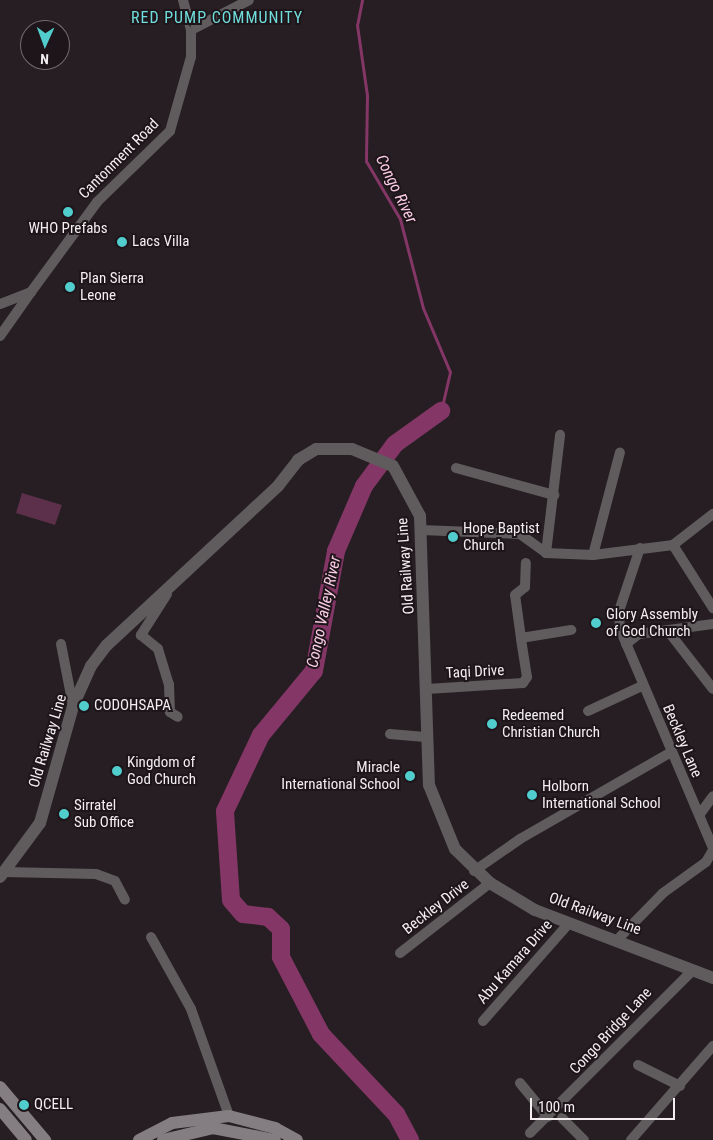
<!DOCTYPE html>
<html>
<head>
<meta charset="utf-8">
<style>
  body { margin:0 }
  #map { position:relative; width:713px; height:1140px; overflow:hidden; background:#261e22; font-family:"Roboto Condensed",sans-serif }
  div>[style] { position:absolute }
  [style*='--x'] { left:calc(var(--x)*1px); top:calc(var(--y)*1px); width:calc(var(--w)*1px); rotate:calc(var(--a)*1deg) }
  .green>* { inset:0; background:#5c304a }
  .stream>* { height:3px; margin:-1.5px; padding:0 1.5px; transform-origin:1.5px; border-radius:1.5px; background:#843666 }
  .river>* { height:18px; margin:-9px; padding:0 9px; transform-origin:9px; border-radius:9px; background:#843666 }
  .minor>* { height:10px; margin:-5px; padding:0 5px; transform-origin:5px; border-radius:5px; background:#605c5e }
  .tertiary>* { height:12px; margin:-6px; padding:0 6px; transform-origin:6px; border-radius:6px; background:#605c5e }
  .secondary>* { height:12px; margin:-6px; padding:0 6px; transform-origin:6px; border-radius:6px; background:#847d81 }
  .dots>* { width:14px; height:14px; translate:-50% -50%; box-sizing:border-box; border:2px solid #1d1519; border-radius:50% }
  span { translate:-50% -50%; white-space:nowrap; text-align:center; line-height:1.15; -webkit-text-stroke:4px #1d1519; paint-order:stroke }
  .street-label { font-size:15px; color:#f3edf0 }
  .poi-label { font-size:15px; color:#f3edf0 }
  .left { translate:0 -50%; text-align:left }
  .right { translate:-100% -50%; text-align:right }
  .neighbourhood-label { font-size:16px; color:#70dddc; letter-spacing:1px }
  .water-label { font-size:16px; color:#facce5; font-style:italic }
  .north { position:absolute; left:20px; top:20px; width:50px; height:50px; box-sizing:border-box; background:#1d1519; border:1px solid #736b6f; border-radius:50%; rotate:182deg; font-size:14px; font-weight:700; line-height:20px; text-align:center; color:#f3edf0 }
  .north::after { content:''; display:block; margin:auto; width:18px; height:22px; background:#52cdcd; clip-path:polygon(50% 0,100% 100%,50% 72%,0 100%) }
  .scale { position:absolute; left:530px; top:1098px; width:145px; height:22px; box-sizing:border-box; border:2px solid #f3edf0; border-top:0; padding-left:6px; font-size:15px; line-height:18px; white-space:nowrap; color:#f3edf0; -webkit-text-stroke:4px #1d1519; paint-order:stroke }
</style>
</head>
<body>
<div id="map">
  <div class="green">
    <i style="clip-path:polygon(22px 493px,62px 505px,55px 525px,16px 513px)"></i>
  </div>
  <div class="stream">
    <i style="--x:362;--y:0;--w:25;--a:101"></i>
    <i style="--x:357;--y:25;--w:71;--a:81.9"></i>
    <i style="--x:367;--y:95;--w:66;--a:90.9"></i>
    <i style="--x:366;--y:161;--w:67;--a:59.6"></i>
    <i style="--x:400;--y:219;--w:92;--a:75.5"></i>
    <i style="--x:423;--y:308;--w:69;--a:67.1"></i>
    <i style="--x:450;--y:372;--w:40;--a:103"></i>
  </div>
  <div class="river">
    <i style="--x:410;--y:1140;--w:30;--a:-118"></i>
    <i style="--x:396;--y:1114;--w:110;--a:-133.2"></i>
    <i style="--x:321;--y:1034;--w:87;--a:-117.5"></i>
    <i style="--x:281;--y:957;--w:28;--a:-90"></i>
    <i style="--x:281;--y:929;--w:18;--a:-137"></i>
    <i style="--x:268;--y:917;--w:25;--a:-173"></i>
    <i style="--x:243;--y:914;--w:18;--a:-131"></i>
    <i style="--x:231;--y:900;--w:89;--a:-93.9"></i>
    <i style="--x:225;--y:811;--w:84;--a:-64.7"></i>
    <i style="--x:261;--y:735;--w:83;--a:-50.4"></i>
    <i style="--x:314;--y:671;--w:122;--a:-79.6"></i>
    <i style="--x:336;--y:551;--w:71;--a:-66.7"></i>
    <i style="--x:364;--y:486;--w:52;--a:-53.6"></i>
    <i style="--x:395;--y:444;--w:57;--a:-35.7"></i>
  </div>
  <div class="minor">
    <i style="--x:191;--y:30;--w:65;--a:-27.3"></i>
    <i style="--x:0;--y:304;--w:33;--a:-21"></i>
    <i style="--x:31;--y:292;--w:112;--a:-53.7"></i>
    <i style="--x:97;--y:202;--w:102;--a:-44.2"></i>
    <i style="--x:170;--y:131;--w:77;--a:-74.2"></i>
    <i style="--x:191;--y:57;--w:27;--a:-90"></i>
    <i style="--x:191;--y:30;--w:31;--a:-105"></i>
    <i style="--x:0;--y:336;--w:54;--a:-54.8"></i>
    <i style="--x:456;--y:468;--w:102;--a:15.4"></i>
    <i style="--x:421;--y:530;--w:99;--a:2.3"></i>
    <i style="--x:520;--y:534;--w:32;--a:36"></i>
    <i style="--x:546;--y:553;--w:47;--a:2.4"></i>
    <i style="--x:593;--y:555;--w:81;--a:-7.1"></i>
    <i style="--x:673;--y:545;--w:51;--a:-37.8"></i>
    <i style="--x:673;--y:545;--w:75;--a:57.6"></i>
    <i style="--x:640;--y:548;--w:66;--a:108.4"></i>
    <i style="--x:619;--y:611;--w:18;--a:87"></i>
    <i style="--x:620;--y:629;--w:238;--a:67"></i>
    <i style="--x:546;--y:553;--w:119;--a:-83.2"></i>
    <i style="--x:593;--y:555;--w:106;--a:-75.3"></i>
    <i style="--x:167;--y:594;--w:49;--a:122.4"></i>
    <i style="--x:141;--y:635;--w:22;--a:39"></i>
    <i style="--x:158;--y:649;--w:37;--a:73"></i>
    <i style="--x:169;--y:684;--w:28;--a:88"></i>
    <i style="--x:170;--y:712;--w:9;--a:32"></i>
    <i style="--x:668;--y:631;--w:73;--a:52.2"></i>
    <i style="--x:521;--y:638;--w:43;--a:-97.9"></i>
    <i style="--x:515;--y:595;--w:13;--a:-39"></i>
    <i style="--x:525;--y:587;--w:24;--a:-88"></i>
    <i style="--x:61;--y:644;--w:63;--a:79"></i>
    <i style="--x:626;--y:644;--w:16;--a:-38"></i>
    <i style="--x:639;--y:634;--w:75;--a:-7.7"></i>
    <i style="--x:427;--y:689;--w:96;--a:-3.6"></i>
    <i style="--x:523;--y:683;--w:7;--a:-56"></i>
    <i style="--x:527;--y:677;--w:39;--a:-99"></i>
    <i style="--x:521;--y:638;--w:51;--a:-9.1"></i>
    <i style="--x:588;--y:711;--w:60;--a:-24.8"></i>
    <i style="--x:390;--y:734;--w:35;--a:5"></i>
    <i style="--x:700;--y:814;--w:22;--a:-54"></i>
    <i style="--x:474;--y:871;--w:56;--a:-34.8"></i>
    <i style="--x:520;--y:839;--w:174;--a:-29.9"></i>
    <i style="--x:4;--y:872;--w:92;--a:1.2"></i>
    <i style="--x:96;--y:874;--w:20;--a:20"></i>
    <i style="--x:115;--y:881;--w:21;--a:62"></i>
    <i style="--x:151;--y:937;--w:82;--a:60.9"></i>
    <i style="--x:191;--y:1009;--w:114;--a:70.4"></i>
    <i style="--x:618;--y:939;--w:64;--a:-45.6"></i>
    <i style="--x:663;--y:893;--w:53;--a:-35.8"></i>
    <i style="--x:706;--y:862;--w:14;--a:-60"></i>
    <i style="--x:400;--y:953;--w:114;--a:-37.9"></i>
    <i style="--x:483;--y:1021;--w:130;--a:-48.7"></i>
    <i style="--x:638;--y:1065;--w:47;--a:26.6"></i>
    <i style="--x:520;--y:1083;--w:44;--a:50.5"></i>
    <i style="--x:562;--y:1118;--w:31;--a:45"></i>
    <i style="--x:530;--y:1133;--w:231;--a:-45"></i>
    <i style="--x:631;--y:1140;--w:125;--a:-48.9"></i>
  </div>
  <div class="tertiary">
    <i style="--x:0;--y:877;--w:67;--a:-53.5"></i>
    <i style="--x:40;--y:823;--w:122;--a:-74.2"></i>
    <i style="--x:73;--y:706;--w:44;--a:-65.8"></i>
    <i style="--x:91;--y:666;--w:26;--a:-53"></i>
    <i style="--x:107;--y:645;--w:233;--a:-42.9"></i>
    <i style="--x:278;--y:486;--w:33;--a:-52"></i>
    <i style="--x:298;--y:460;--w:21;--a:-31"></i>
    <i style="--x:316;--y:449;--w:36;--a:0"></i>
    <i style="--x:352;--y:449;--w:44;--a:22.5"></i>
    <i style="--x:393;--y:466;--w:57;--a:61.6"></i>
    <i style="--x:420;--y:516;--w:269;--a:88.1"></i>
    <i style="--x:429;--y:785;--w:69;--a:67.9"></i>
    <i style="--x:455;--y:849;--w:49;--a:44.2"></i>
    <i style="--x:490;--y:883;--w:52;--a:31"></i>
    <i style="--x:535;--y:910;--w:191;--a:20.9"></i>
  </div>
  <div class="secondary">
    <i style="--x:0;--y:1087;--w:70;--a:49.7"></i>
    <i style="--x:0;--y:1109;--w:40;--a:50"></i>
    <i style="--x:139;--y:1140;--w:37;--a:-27"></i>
    <i style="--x:172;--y:1123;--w:57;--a:-7"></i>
    <i style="--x:229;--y:1116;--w:48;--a:14.6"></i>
    <i style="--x:275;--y:1128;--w:25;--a:29"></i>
    <i style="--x:163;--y:1140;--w:51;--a:-13.5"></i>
    <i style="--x:213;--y:1128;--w:63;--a:11"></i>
  </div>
  <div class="dots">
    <i style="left:68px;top:212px;background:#52cdcd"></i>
    <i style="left:122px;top:242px;background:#52cdcd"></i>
    <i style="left:70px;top:287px;background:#52cdcd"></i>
    <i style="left:453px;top:537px;background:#52cdcd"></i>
    <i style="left:596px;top:623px;background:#52cdcd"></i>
    <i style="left:84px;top:706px;background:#52cdcd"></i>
    <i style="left:492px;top:724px;background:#52cdcd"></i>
    <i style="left:117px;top:771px;background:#52cdcd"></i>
    <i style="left:410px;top:776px;background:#52cdcd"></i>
    <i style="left:532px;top:795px;background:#52cdcd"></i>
    <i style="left:64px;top:814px;background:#52cdcd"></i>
    <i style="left:24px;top:1105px;background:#52cdcd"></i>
  </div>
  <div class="street-label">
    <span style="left:119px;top:159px;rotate:-45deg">Cantonment Road</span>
    <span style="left:406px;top:566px;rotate:-94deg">Old Railway Line</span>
    <span style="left:475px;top:672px;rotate:-3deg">Taqi Drive</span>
    <span style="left:48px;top:741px;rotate:-73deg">Old Railway Line</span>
    <span style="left:682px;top:741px;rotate:67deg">Beckley Lane</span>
    <span style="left:436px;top:907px;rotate:-38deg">Beckley Drive</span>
    <span style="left:595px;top:914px;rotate:20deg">Old Railway Line</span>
    <span style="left:515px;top:962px;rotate:-49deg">Abu Kamara Drive</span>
    <span style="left:611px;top:1031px;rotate:-47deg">Congo Bridge Lane</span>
  </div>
  <div class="poi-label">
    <span style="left:68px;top:229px">WHO Prefabs</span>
    <span class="left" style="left:132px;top:242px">Lacs Villa</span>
    <span class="left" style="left:80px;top:287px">Plan Sierra<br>Leone</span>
    <span class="left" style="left:463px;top:537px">Hope Baptist<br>Church</span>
    <span class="left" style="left:606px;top:623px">Glory Assembly<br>of God Church</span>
    <span class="left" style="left:94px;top:706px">CODOHSAPA</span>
    <span class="left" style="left:502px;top:724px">Redeemed<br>Christian Church</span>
    <span class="left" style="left:127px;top:771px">Kingdom of<br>God Church</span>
    <span class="right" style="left:400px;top:776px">Miracle<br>International School</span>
    <span class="left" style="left:542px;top:795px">Holborn<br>International School</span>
    <span class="left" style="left:74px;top:814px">Sirratel<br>Sub Office</span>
    <span class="left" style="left:34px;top:1105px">QCELL</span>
  </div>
  <div class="neighbourhood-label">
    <span style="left:217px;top:18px">RED PUMP COMMUNITY</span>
  </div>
  <div class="water-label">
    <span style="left:396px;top:189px;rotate:64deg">Congo River</span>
    <span style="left:324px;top:612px;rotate:-78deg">Congo Valley River</span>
  </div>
  <div class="north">N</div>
  <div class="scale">100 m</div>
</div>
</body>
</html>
